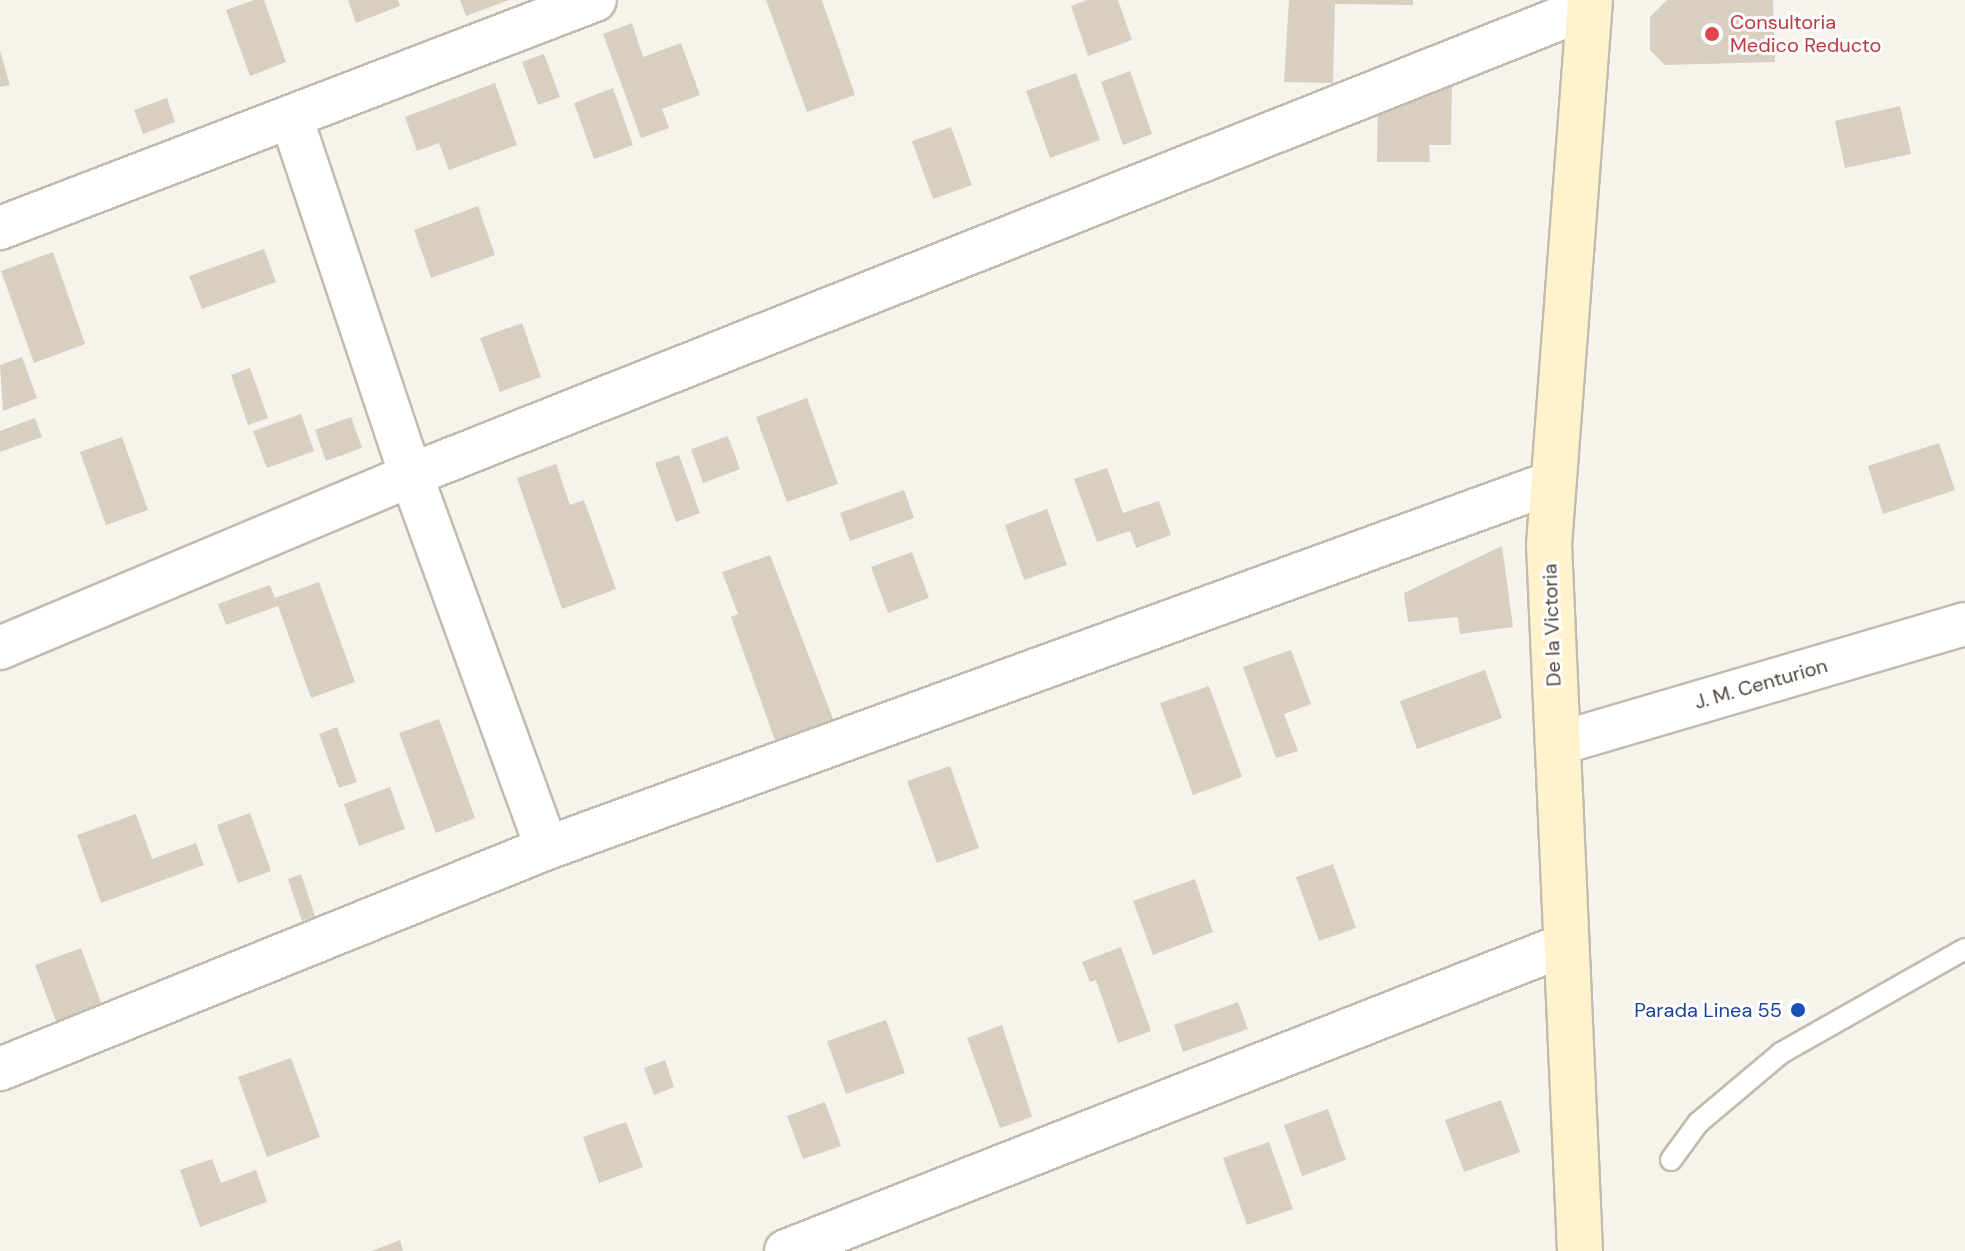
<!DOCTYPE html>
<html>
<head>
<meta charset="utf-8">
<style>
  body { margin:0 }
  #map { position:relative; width:1965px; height:1251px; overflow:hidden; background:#f6f3ec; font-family:"DM Sans",sans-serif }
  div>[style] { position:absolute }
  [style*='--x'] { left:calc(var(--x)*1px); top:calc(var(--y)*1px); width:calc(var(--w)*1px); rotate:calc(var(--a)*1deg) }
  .building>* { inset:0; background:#d8cfc1 }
  .roads { filter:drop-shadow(2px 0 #c2bbae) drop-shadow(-2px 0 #c2bbae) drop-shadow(0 2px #c2bbae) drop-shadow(0 -2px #c2bbae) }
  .lane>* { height:20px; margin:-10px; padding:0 10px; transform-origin:10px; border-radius:10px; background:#fff }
  .street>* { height:42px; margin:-21px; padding:0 21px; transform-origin:21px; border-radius:21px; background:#fff }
  .secondary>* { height:44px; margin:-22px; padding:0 22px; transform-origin:22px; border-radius:22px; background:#fff3cd }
  .dots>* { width:22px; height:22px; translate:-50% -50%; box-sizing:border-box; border:4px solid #fff; border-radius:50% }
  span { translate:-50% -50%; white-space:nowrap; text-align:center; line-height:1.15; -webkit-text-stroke:6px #fff; paint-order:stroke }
  .health-label { font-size:20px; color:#be3a42 }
  .left { translate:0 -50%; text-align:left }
  .street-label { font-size:20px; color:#4b4439 }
  .transit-label { font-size:20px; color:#164399 }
  .right { translate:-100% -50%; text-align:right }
</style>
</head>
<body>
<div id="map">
  <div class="building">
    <i style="clip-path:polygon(254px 0,264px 0,286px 62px,250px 76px,226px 10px)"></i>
    <i style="clip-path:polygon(348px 0,398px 0,400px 6px,356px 23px)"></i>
    <i style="clip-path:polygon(460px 0,509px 0,466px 16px)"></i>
    <i style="clip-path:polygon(766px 0,822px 0,855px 95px,807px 112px)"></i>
    <i style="clip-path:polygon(1087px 0,1118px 0,1132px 40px,1088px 56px,1071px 6px)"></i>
    <i style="clip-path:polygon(1289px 0,1413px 0,1413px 5px,1335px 4px,1333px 83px,1284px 82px)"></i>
    <i style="clip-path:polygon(1667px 0,1773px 0,1775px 62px,1665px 65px,1650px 50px,1650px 17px)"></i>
    <i style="clip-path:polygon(632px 23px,643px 57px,681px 43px,700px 95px,662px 109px,669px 128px,641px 138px,603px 34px)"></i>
    <i style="clip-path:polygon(0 51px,10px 85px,0 87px)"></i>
    <i style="clip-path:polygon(544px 54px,560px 97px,538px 105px,522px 62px)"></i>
    <i style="clip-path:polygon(1130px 71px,1152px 134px,1123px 145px,1101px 82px)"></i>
    <i style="clip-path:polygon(1076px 73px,1100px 140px,1050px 158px,1026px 91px)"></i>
    <i style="clip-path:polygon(495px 83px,517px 145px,449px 170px,439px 143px,417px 151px,405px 117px)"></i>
    <i style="clip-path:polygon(1401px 84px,1452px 84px,1451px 145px,1429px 145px,1430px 162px,1377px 162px,1378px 94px)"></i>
    <i style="clip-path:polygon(613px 88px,633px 145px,594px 159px,574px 103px)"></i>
    <i style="clip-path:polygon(167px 98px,175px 122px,143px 134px,134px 110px)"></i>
    <i style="clip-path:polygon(1900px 106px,1911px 154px,1845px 168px,1835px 121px)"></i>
    <i style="clip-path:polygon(951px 127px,972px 185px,933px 199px,912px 141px)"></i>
    <i style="clip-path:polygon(478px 206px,495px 255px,431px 278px,414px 230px)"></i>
    <i style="clip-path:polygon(264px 249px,276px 282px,202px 309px,189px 276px)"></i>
    <i style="clip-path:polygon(53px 252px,85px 344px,34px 363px,1px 271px)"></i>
    <i style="clip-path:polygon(522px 323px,541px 377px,500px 392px,480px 338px)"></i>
    <i style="clip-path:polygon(22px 357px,37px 398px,3px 411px,0 365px)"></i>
    <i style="clip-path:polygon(250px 368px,268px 418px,248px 425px,231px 375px)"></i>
    <i style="clip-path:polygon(807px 398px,838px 484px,787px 502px,756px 417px)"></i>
    <i style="clip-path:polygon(301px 414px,314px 451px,267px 468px,253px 431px)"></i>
    <i style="clip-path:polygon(351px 417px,362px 448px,326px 461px,315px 430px)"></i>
    <i style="clip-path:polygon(35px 418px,42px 437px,0 452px,0 431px)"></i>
    <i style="clip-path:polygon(728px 436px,740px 469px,703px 483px,691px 449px)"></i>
    <i style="clip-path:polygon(122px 437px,148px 510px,106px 525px,80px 452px)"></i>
    <i style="clip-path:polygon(1939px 443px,1955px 490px,1883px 514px,1868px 466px)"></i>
    <i style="clip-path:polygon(679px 455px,700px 513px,676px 522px,655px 463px)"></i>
    <i style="clip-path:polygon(556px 464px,570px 505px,584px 500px,616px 589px,562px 609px,517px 478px)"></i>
    <i style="clip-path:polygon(1107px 468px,1123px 513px,1159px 501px,1171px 535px,1136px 548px,1130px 531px,1097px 542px,1074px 479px)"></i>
    <i style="clip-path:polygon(904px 490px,914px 518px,850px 541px,840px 513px)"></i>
    <i style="clip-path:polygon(1047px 509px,1067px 565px,1024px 580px,1005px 525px)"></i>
    <i style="clip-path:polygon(1502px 546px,1513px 627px,1460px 634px,1458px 617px,1408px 622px,1404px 593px)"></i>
    <i style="clip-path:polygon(912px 552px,929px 598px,888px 613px,871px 567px)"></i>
    <i style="clip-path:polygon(770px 555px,835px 724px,777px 746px,731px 617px,738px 614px,722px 572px)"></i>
    <i style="clip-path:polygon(319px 582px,355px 682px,311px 698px,278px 606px,226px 625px,218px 604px,270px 585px,275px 598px)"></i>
    <i style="clip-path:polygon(1291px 650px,1311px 704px,1284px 714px,1298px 751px,1276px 758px,1243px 667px)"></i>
    <i style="clip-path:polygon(1485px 670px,1502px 718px,1417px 749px,1400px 701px)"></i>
    <i style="clip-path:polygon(1209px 686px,1242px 777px,1193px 795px,1160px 703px)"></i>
    <i style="clip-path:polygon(439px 719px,475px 818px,436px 833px,399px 733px)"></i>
    <i style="clip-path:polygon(337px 727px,357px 782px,339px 788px,319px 734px)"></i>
    <i style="clip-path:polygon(950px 766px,979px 848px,937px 863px,907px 781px)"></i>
    <i style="clip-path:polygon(390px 787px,405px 829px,359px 846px,344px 804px)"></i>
    <i style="clip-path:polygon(250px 813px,271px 871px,238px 883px,217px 825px)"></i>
    <i style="clip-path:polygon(136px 814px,152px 859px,196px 843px,204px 865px,101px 903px,77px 835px)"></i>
    <i style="clip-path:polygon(1333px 864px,1356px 928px,1319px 941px,1296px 877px)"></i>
    <i style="clip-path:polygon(301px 874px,315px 916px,302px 921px,288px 879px)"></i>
    <i style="clip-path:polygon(1195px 879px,1213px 932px,1153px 955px,1133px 901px)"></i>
    <i style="clip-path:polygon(1121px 947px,1151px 1031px,1118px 1043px,1096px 980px,1090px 982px,1082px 962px)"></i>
    <i style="clip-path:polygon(81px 948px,103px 1008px,57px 1024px,35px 965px)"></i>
    <i style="clip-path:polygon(1238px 1002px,1248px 1029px,1183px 1052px,1174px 1025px)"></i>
    <i style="clip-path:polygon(886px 1020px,905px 1073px,846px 1094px,827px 1041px)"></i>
    <i style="clip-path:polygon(1002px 1025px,1032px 1117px,1000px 1128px,967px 1038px)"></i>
    <i style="clip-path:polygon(291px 1058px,320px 1137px,267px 1157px,238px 1077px)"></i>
    <i style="clip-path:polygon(665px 1060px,674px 1087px,654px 1095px,644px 1068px)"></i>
    <i style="clip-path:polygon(1501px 1100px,1520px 1152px,1464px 1172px,1445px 1120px)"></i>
    <i style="clip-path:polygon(825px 1102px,841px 1146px,803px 1159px,787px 1116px)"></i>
    <i style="clip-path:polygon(1328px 1109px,1346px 1160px,1302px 1176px,1284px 1125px)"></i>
    <i style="clip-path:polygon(626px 1122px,643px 1167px,599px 1183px,583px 1137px)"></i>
    <i style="clip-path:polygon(1269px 1142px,1293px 1209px,1247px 1225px,1223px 1158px)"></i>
    <i style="clip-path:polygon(212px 1159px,221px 1183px,256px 1170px,267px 1202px,200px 1227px,180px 1170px)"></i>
    <i style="clip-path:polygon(400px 1240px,403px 1251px,372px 1251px)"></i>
  </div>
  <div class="roads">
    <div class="lane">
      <i style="--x:1671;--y:1160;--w:46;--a:-53.9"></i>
      <i style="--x:1698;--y:1123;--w:109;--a:-40.1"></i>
      <i style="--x:1781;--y:1053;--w:211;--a:-29.5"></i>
    </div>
    <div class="street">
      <i style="--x:291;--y:117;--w:378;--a:71.5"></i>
      <i style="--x:411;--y:475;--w:397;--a:70"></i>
      <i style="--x:0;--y:228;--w:637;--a:-20.97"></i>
      <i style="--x:0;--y:648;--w:446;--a:-22.8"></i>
      <i style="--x:411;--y:475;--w:1268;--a:-21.67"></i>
      <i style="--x:1557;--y:744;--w:425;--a:-16.4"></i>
      <i style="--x:0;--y:1069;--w:590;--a:-22"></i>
      <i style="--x:547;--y:848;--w:1071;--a:-19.99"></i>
      <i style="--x:786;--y:1251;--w:839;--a:-21.46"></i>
    </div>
    <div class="secondary">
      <i style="--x:1580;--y:1251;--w:707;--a:-92.51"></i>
      <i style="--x:1549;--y:545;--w:547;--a:-85.7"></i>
    </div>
  </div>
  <div class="dots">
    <i style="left:1712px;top:34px;background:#e0444e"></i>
    <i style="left:1798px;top:1010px;background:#1a4fb4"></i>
  </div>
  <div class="health-label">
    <span class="left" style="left:1730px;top:34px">Consultoria<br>Medico Reducto</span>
  </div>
  <div class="street-label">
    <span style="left:1552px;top:625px;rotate:-92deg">De la Victoria</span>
    <span style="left:1761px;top:684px;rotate:-16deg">J. M. Centurion</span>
  </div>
  <div class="transit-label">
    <span class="right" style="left:1782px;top:1010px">Parada Linea 55</span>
  </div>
</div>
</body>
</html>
